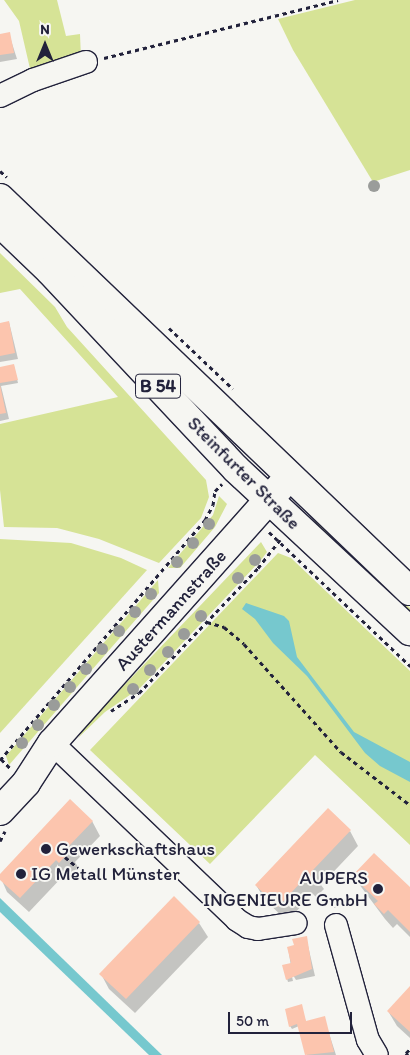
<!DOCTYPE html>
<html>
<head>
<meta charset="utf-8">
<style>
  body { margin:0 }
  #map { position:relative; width:410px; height:1055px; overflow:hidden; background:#f6f6f2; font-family:Itim,sans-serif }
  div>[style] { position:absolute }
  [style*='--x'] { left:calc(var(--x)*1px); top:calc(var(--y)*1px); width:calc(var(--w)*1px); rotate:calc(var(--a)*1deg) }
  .green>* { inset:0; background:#d6e396 }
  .water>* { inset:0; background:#76c8ce }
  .shadow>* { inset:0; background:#0003 }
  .building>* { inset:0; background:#fcc5ae }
  .path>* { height:3px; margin-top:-1.5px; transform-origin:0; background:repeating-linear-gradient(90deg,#22223b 0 4px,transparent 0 8px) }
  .roads { filter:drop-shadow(1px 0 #22223b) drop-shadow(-1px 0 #22223b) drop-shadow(0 1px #22223b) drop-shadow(0 -1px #22223b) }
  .minor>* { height:22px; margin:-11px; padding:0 11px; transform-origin:11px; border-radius:11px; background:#f6f6f2 }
  .major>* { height:28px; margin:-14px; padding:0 14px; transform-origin:14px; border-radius:14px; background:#f6f6f2 }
  .trees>* { width:12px; height:12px; margin:-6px; border-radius:50%; background:#9a9c9a }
  .dots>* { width:14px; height:14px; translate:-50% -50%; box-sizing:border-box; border:2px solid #f6f6f2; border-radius:50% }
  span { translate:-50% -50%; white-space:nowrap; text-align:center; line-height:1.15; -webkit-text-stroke:4px #f6f6f2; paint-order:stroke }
  .shield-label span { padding:1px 4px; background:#f6f6f2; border:1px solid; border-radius:4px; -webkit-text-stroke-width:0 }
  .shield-label { font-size:18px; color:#22223b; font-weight:700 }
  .street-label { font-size:19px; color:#22223b }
  .poi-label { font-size:19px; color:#22223b }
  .left { translate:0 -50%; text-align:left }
  .right { translate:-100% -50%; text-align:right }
  .north { position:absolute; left:20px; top:20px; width:50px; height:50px; -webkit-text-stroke:4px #f6f6f2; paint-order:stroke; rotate:0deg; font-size:14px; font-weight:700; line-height:20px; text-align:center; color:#22223b }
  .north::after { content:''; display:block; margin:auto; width:18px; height:22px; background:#22223b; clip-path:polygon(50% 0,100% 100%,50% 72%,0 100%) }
  .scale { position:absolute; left:228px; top:1012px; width:124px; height:22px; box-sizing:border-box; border:2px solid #22223b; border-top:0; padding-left:6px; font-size:15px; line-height:18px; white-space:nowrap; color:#22223b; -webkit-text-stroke:4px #f6f6f2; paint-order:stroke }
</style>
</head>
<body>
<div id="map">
  <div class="green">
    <i style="clip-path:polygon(4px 0,57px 0,66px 36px,80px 34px,81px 58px,31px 73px,19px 21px)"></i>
    <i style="clip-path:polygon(355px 0,410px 0,410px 170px,373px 182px,293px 50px,278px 19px)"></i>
    <i style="clip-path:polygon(0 253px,55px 307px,67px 327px,206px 480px,209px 497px,201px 518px,159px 563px,99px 539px,57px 528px,4px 527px,0 490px,0 424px,118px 397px,20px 289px,0 293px)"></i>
    <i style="clip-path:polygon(219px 496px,227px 504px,215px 527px,180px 568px,168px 568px,213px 515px)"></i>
    <i style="clip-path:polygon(316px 520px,410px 608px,410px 620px,312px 525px)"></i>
    <i style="clip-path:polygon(0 539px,71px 543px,121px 558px,147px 570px,0 733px)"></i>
    <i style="clip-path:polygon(261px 542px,267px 552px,261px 560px,140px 688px,105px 712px,78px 738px,89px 722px)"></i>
    <i style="clip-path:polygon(278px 553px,291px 558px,410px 671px,410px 845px,315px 755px,210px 864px,90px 750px)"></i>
    <i style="clip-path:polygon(158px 580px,159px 593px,9px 765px,6px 756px)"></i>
  </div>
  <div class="water">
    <i style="clip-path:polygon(246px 603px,284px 616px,289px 621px,297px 657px,354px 732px,410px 762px,410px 782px,380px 766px,365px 753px,307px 676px,273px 643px,255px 619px,242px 609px)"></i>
    <i style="clip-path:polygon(0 898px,162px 1055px,149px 1055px,0 912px)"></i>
  </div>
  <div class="shadow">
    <i style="clip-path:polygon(9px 34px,17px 59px,0 62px,0 36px)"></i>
    <i style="clip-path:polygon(9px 322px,18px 359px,0 362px,0 324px)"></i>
    <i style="clip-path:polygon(14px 366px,18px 383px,1px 386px,9px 419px,0 421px,0 368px)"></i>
    <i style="clip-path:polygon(92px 821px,100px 836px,75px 862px,78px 867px,69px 877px,65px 874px,29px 912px,7px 892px,0 876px)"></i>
    <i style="clip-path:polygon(350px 831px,358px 846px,321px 885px,324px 889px,316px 897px,313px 894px,287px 921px,265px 900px,256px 885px)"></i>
    <i style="clip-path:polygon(353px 876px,410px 889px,410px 937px,397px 924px,393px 928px,385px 919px)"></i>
    <i style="clip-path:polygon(199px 923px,208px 937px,135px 1013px,109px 989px,101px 974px)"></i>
    <i style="clip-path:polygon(306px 937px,315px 976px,296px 980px,291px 972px,293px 981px,288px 982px,283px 966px,288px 965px,292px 972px,288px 948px,296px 946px,294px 940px)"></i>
    <i style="clip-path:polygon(410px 988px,410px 1038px,397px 1026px,388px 1011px)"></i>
    <i style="clip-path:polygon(301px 1006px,306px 1022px,324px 1018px,336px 1055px,307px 1055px,299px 1026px,292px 1029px,290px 1026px)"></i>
  </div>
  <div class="building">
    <i style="clip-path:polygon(10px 32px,14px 53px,0 55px,0 34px)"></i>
    <i style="clip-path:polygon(9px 321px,15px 353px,0 356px,0 323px)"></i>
    <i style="clip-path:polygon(14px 364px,18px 380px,0 383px,0 367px)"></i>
    <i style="clip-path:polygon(0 385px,6px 413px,0 414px)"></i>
    <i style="clip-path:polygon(70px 799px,93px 821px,67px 848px,70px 851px,59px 863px,56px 860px,20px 898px,0 880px,0 874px)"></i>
    <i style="clip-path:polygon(328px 808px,351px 830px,313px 870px,316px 873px,307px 883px,303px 880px,278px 907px,255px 885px)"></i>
    <i style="clip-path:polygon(374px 853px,410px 887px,410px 932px,388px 910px,384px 914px,374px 904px,378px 901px,352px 876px)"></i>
    <i style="clip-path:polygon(174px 896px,200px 922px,126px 999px,99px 974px)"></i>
    <i style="clip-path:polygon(307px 936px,312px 969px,286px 980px,282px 965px,291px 963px,287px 947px,294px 945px,292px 939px)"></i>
    <i style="clip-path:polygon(410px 986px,410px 1032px,387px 1011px)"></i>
    <i style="clip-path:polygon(302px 1004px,306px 1021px,325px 1016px,334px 1052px,305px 1055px,297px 1024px,289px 1027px,285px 1009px)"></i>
  </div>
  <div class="path">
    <i style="--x:104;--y:58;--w:241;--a:-13.9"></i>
    <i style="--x:0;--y:171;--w:9;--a:41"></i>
    <i style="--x:169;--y:328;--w:88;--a:43.6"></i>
    <i style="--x:269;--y:532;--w:195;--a:43.5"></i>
    <i style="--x:207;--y:622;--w:18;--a:16"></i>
    <i style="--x:224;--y:627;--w:26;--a:40"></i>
    <i style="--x:244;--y:644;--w:145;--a:48.1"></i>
    <i style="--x:341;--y:752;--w:87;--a:37.5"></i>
    <i style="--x:111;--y:711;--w:33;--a:-33"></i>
    <i style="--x:139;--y:693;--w:173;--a:-46.4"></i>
    <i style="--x:258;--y:568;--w:36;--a:-52"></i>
    <i style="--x:1;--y:759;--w:14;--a:45"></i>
    <i style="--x:0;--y:760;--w:316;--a:-49.5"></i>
    <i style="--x:205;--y:520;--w:17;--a:-62"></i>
    <i style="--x:213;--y:505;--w:14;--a:-82"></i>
    <i style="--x:215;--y:491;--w:10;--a:-45"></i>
    <i style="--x:0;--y:841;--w:11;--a:-63"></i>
    <i style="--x:65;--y:857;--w:17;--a:40"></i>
    <i style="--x:324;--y:894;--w:17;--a:45"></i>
    <i style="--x:408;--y:1055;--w:3;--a:-135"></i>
    <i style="--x:406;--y:1053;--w:6;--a:-45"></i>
  </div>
  <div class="roads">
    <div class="minor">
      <i style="--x:0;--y:96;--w:37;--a:-26"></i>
      <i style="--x:33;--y:80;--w:56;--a:-18.8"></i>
      <i style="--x:52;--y:743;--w:256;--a:43.7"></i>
      <i style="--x:237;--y:920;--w:13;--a:32"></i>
      <i style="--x:248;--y:927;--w:10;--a:11"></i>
      <i style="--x:258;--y:929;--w:38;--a:-9"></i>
      <i style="--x:336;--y:925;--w:119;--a:74.5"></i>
      <i style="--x:368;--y:1040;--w:17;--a:59"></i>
    </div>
    <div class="major">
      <i style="--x:0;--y:198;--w:568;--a:43.79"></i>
      <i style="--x:0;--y:223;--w:69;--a:43.8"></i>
      <i style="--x:50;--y:271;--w:272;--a:46.8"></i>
      <i style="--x:236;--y:469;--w:238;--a:43"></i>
      <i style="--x:0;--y:811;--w:38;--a:-47"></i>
      <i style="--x:26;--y:783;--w:48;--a:-57"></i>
      <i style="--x:52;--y:743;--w:343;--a:-48.3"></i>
    </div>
  </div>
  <div class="trees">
    <i style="left:374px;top:186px"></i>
    <i style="left:209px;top:524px"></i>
    <i style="left:193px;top:543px"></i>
    <i style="left:255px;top:560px"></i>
    <i style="left:177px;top:562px"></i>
    <i style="left:238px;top:578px"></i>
    <i style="left:151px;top:594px"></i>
    <i style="left:135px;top:612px"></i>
    <i style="left:201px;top:616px"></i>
    <i style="left:119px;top:631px"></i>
    <i style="left:184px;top:634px"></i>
    <i style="left:102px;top:649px"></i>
    <i style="left:168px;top:652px"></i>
    <i style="left:86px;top:669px"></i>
    <i style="left:150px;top:670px"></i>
    <i style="left:70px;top:687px"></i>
    <i style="left:133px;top:689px"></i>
    <i style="left:54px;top:705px"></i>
    <i style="left:38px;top:725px"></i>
    <i style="left:22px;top:743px"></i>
  </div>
  <div class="dots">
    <i style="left:46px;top:849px;background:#22223b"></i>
    <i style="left:21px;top:874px;background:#22223b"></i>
    <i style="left:378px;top:889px;background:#22223b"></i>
  </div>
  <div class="shield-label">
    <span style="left:158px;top:386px">B 54</span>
  </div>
  <div class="street-label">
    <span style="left:244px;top:473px;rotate:45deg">Steinfurter Straße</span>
    <span style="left:171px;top:610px;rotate:-48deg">Austermannstraße</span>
  </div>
  <div class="poi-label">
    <span class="left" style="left:56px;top:849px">Gewerkschaftshaus</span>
    <span class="left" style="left:31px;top:874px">IG Metall Münster</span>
    <span class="right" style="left:368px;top:889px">AUPERS<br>INGENIEURE GmbH</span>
  </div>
  <div class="north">N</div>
  <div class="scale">50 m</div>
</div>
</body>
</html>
